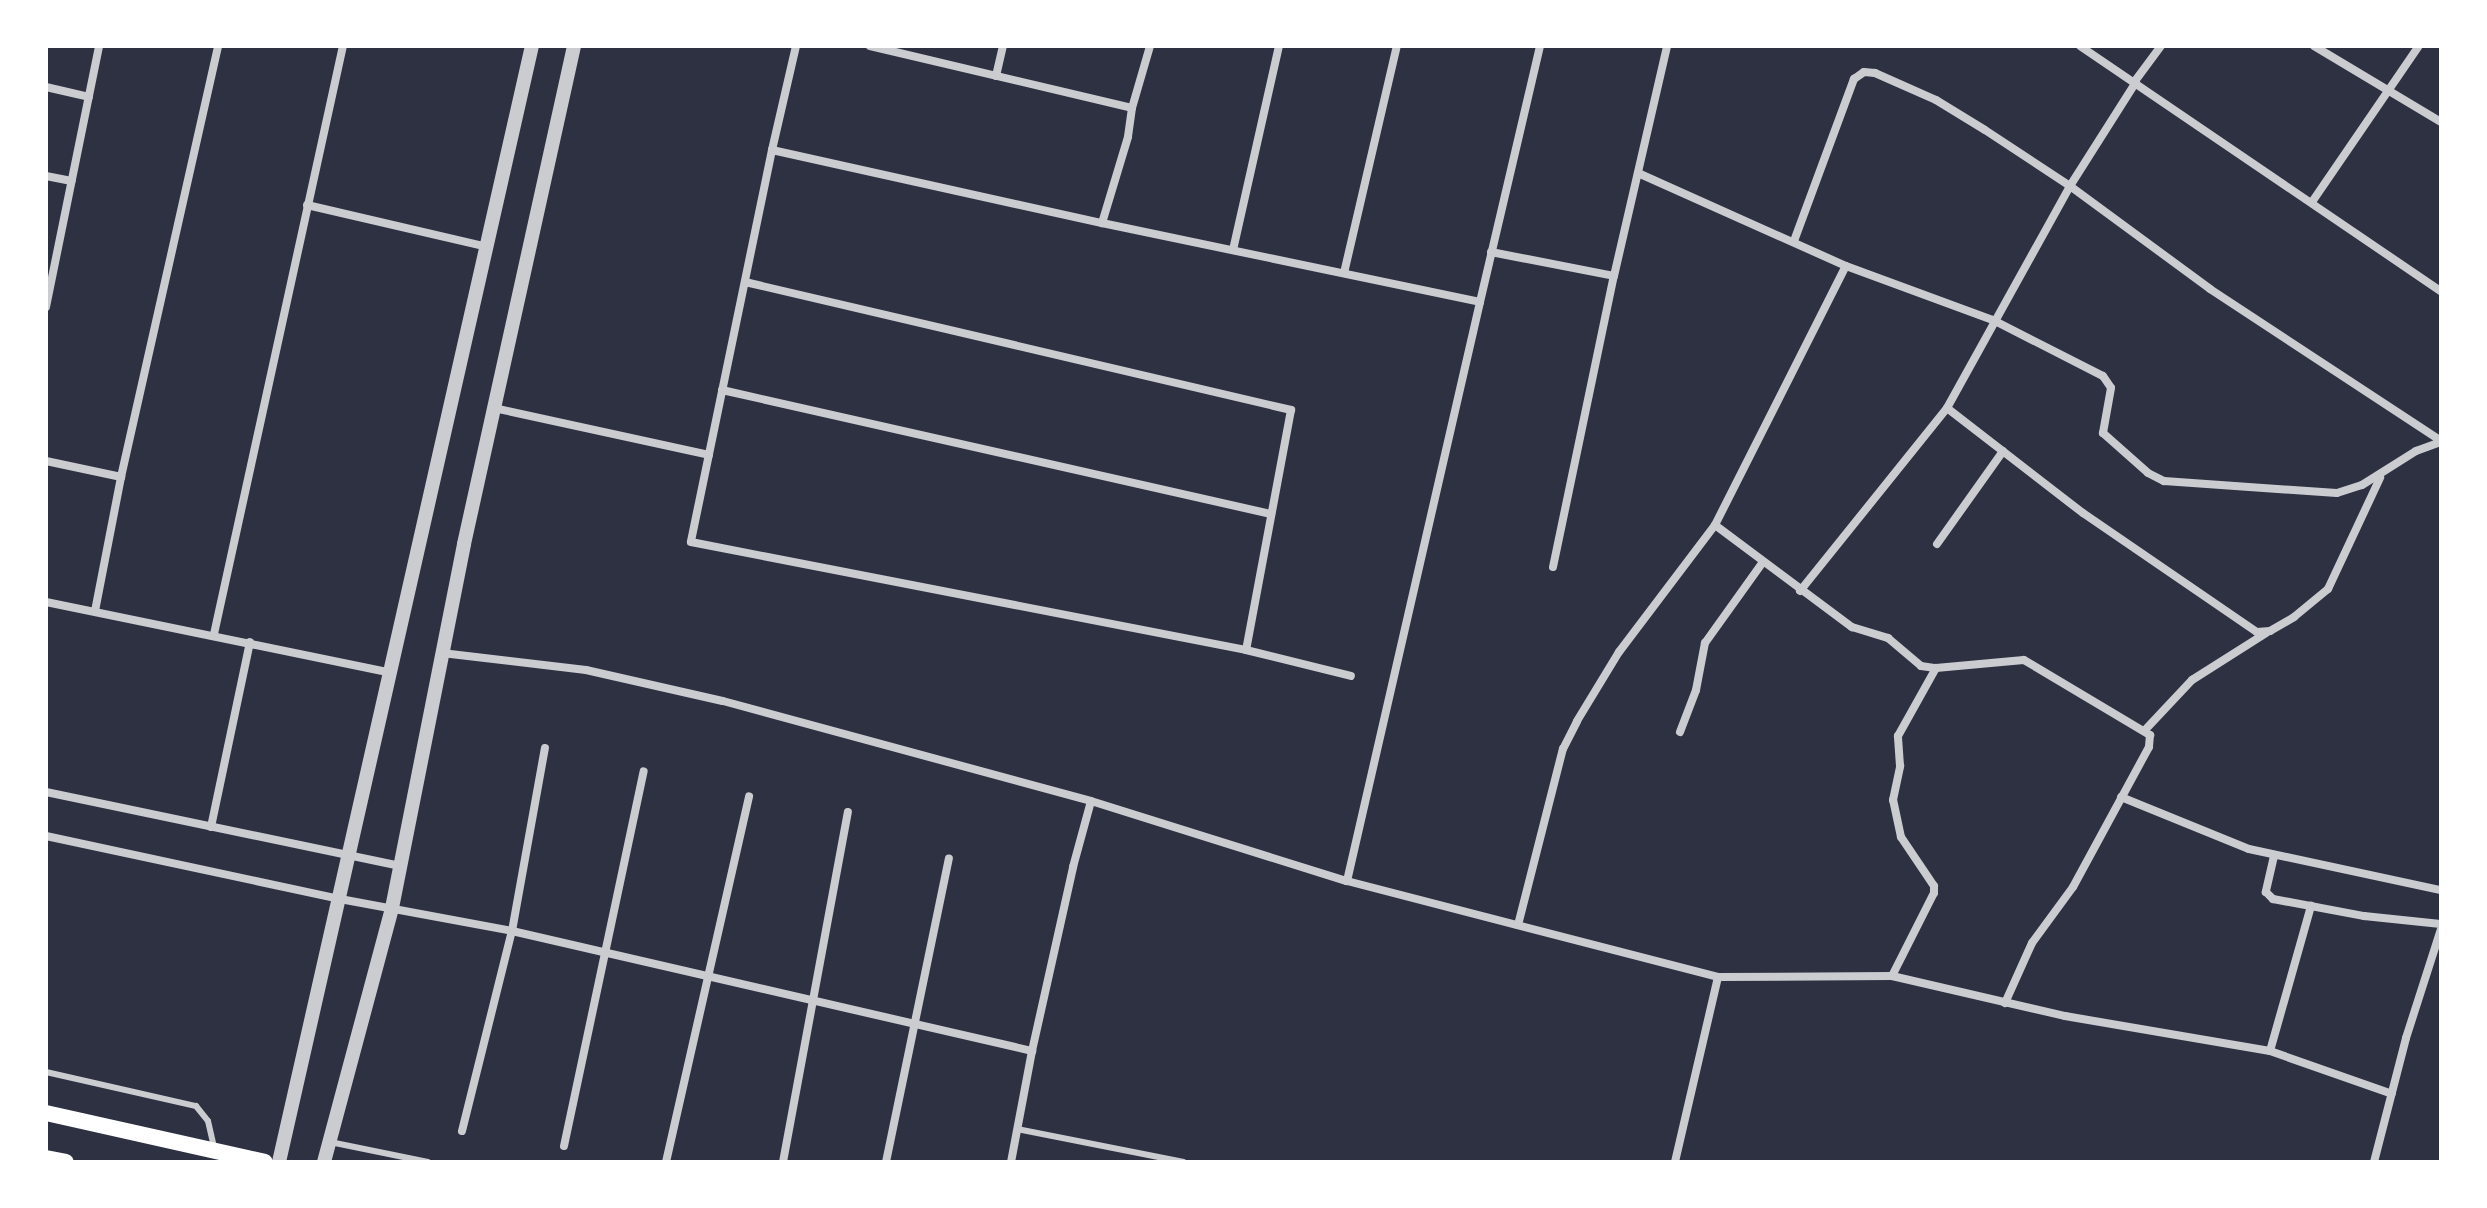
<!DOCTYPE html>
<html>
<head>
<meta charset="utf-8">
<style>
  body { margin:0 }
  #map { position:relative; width:2487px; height:1208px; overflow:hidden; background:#2d3142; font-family:"Source Sans 3",sans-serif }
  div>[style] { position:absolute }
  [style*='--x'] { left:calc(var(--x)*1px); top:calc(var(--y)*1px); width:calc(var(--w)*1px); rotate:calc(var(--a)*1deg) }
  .service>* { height:6px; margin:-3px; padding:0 3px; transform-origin:3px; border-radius:3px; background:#caccd0 }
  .minor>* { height:8px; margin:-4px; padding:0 4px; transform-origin:4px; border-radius:4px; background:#caccd0 }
  .tertiary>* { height:14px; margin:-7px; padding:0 7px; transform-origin:7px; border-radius:7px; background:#caccd0 }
  .secondary>* { height:16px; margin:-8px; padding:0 8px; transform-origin:8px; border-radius:8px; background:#fff }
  span { translate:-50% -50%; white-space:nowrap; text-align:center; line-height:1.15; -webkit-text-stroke:6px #fff; paint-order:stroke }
  .frame { position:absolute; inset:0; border:48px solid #fff; pointer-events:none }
</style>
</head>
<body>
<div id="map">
  <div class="service">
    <i style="--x:46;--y:1072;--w:154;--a:12.8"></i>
    <i style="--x:196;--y:1106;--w:19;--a:51"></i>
    <i style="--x:208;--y:1121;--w:27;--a:77"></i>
    <i style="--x:1017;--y:1129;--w:170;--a:11.2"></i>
    <i style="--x:330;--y:1142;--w:100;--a:11.5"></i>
  </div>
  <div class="minor">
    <i style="--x:796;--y:46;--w:107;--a:103"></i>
    <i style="--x:772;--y:150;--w:338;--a:12.5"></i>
    <i style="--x:870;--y:46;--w:269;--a:13.3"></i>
    <i style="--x:1132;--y:108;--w:29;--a:98"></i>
    <i style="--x:1128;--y:137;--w:90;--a:106.8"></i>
    <i style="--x:1102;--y:223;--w:386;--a:11.8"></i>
    <i style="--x:1480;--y:302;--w:263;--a:-76.8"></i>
    <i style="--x:2080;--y:46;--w:436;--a:34.2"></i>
    <i style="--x:2314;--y:46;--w:148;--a:30.9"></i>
    <i style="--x:996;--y:76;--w:31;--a:-77"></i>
    <i style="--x:2135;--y:81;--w:44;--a:-53.4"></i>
    <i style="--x:46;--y:87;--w:44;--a:13.1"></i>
    <i style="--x:1132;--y:108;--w:65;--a:-73.8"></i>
    <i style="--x:772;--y:150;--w:400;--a:101.7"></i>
    <i style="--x:691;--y:542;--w:565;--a:11.01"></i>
    <i style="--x:1246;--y:650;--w:108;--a:13.9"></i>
    <i style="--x:1638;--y:173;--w:228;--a:24.1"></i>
    <i style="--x:1846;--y:266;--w:157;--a:20.2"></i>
    <i style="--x:1993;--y:320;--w:123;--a:27"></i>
    <i style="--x:2103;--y:376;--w:14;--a:56"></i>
    <i style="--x:2111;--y:388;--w:46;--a:100.1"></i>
    <i style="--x:2103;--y:433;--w:60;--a:41.6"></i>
    <i style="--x:2148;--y:473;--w:18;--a:27"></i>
    <i style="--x:2164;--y:481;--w:173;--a:4"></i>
    <i style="--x:2337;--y:493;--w:26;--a:-18"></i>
    <i style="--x:2362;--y:485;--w:64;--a:-32.2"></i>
    <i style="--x:2416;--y:451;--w:27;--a:-20"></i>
    <i style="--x:46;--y:176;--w:26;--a:11"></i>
    <i style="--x:2312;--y:202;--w:189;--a:-55.6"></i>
    <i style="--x:307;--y:205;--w:185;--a:13.1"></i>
    <i style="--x:1794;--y:241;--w:173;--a:-69.7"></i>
    <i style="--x:1854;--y:79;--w:12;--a:-35"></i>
    <i style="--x:1864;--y:72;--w:11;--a:5"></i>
    <i style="--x:1875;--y:73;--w:67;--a:23.9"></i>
    <i style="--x:1936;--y:100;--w:57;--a:31.5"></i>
    <i style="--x:1985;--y:130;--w:102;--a:33.4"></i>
    <i style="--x:2070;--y:186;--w:174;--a:36.3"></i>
    <i style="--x:2210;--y:289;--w:277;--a:33.3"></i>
    <i style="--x:1233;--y:250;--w:209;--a:-77.3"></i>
    <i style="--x:1491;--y:252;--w:125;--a:11"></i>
    <i style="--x:1344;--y:273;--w:233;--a:-76.9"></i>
    <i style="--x:745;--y:282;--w:561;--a:13.19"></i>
    <i style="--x:1291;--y:410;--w:244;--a:100.6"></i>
    <i style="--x:46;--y:307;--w:266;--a:-78.5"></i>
    <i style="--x:722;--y:390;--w:563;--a:12.73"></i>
    <i style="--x:494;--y:408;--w:220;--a:12.3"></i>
    <i style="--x:1947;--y:408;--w:172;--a:37.7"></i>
    <i style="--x:2083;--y:513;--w:211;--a:34.4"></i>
    <i style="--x:2257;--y:632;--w:13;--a:-4"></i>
    <i style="--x:2270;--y:631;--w:28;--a:-30"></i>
    <i style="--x:2294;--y:617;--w:44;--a:-39.5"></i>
    <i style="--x:2328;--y:589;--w:123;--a:-64.9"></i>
    <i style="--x:46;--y:461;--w:77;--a:12"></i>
    <i style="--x:1715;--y:525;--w:171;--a:36.7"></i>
    <i style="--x:1852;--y:627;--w:38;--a:17"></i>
    <i style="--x:1888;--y:638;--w:43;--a:40.3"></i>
    <i style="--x:1921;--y:666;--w:15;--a:8"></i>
    <i style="--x:1936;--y:668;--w:88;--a:-5.2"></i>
    <i style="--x:2024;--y:660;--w:147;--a:30.8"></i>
    <i style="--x:2150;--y:735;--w:12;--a:95"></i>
    <i style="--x:2149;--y:747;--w:159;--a:118.5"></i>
    <i style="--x:2073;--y:887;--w:69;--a:126.2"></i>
    <i style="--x:2032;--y:943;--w:66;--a:114.2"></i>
    <i style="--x:1937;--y:544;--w:114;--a:-54.6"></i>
    <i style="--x:1553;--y:567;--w:297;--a:-78.2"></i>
    <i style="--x:1614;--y:276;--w:236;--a:-77"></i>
    <i style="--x:1800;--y:591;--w:235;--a:-51.2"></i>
    <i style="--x:1947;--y:408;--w:254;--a:-61"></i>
    <i style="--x:2070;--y:186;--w:123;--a:-57.6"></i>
    <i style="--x:46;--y:602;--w:352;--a:11.6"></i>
    <i style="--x:95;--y:611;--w:136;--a:-79"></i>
    <i style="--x:121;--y:477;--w:442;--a:-77.3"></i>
    <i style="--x:214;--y:634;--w:602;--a:-77.63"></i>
    <i style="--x:442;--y:653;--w:145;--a:6.7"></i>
    <i style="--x:586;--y:670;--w:140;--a:12.8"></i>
    <i style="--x:723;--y:701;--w:381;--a:15.2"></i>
    <i style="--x:2145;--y:730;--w:69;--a:-46.8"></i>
    <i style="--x:2192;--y:680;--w:88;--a:-32.4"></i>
    <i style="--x:1680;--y:732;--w:45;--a:-69.1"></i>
    <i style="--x:1696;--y:690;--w:48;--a:-79.2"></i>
    <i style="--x:1705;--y:643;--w:100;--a:-54.4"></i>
    <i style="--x:46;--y:792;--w:362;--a:11.8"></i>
    <i style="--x:2121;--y:797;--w:138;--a:22.1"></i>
    <i style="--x:2249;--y:849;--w:196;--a:12.1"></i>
    <i style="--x:211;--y:827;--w:189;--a:-78.1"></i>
    <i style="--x:46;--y:836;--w:301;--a:12.1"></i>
    <i style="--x:340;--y:899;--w:175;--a:10.5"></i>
    <i style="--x:512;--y:931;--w:534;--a:12.99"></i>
    <i style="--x:1032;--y:1051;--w:113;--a:100.7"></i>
    <i style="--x:2274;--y:856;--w:37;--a:103"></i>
    <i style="--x:2266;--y:892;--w:10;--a:45"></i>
    <i style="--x:2273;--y:899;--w:93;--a:10.6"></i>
    <i style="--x:2364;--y:916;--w:77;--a:5.9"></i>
    <i style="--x:1347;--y:881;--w:383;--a:14.5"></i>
    <i style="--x:1718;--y:977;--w:190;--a:103.1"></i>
    <i style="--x:1518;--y:925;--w:182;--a:-75.7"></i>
    <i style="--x:1563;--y:749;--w:31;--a:-63"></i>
    <i style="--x:1577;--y:721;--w:81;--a:-58.7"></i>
    <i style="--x:1619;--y:652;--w:159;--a:-52.9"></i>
    <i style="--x:1715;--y:525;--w:290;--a:-63.2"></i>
    <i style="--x:1892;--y:976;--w:93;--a:-63.2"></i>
    <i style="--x:1934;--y:893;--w:7;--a:-90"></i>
    <i style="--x:1934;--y:886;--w:59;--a:-124"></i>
    <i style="--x:1901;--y:837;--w:38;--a:-102"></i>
    <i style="--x:1893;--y:800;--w:35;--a:-78"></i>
    <i style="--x:1900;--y:766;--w:30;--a:-94"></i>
    <i style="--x:1898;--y:736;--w:78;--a:-60.8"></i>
    <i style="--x:1718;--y:977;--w:174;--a:-0.3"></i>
    <i style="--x:1892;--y:976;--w:178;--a:13"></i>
    <i style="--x:2065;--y:1016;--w:208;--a:9.7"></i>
    <i style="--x:2270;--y:1051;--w:129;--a:19.4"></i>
    <i style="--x:1032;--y:1051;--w:189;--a:-77.4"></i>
    <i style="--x:1073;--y:867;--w:68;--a:-74.7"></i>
    <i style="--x:1091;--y:801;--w:268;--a:17.4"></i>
    <i style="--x:1347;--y:881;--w:594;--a:-77.06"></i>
    <i style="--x:2270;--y:1051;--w:151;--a:-74.2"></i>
    <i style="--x:462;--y:1131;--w:206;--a:-76"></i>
    <i style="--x:512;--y:931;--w:186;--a:-79.8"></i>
    <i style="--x:564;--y:1146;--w:383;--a:-78"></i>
    <i style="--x:666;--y:1162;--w:375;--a:-77.2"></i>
    <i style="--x:783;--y:1162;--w:356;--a:-79.5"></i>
    <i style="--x:886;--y:1162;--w:310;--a:-78.3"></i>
    <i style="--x:2374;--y:1162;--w:128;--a:-75.5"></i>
    <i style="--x:2406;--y:1038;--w:114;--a:-72.2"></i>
  </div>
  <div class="tertiary">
    <i style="--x:279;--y:1162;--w:1144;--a:-77.23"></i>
    <i style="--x:324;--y:1162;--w:263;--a:-75"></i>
    <i style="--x:392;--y:908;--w:371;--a:-78.8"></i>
    <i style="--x:464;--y:544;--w:510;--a:-77.54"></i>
  </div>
  <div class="secondary">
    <i style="--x:46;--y:1113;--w:224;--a:12.6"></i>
    <i style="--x:46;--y:1158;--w:20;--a:11"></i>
  </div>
  <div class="frame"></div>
</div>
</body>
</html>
